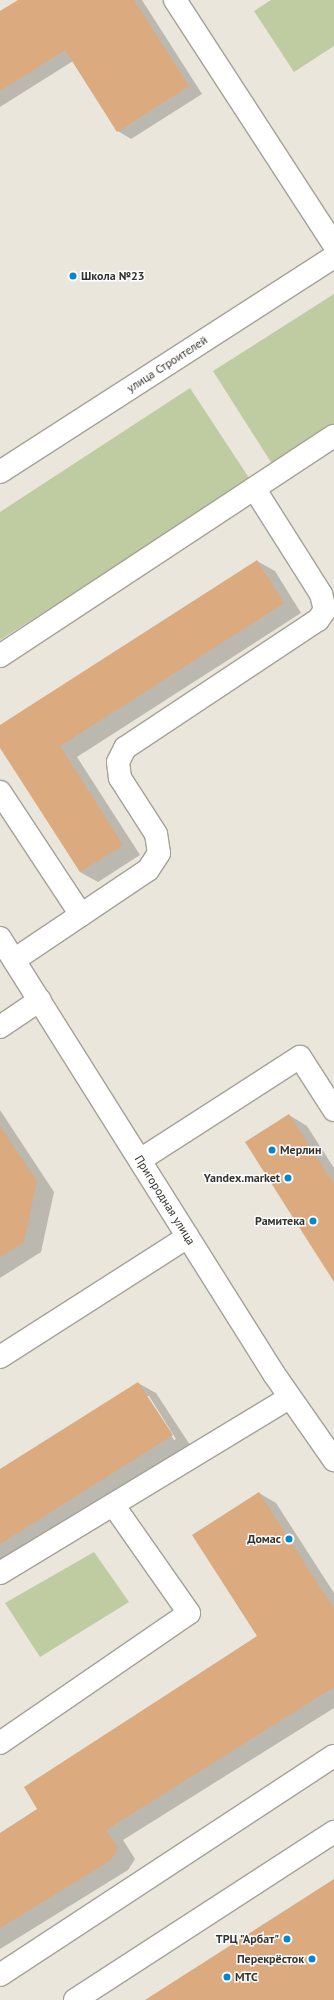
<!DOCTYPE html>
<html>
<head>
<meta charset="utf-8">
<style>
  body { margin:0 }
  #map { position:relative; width:334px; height:2000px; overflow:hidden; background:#eae6dc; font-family:"PT Sans",sans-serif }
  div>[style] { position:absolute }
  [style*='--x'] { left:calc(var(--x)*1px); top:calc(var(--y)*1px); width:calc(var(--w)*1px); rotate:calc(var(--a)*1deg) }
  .green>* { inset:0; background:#bfcca1 }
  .shadow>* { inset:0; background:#0003 }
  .building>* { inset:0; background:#dcaa7f }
  .roads { filter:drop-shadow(1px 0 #a5a198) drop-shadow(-1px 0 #a5a198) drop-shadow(0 1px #a5a198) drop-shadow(0 -1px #a5a198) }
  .minor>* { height:22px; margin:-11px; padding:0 11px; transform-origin:11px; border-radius:11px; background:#fff }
  .dots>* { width:11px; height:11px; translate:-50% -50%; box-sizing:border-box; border:2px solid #fff; border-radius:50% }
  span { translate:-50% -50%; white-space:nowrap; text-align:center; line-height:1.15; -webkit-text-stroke:3px #fff; paint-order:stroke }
  .poi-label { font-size:12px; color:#35332f; font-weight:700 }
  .left { translate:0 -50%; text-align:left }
  .right { translate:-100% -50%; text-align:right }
  .street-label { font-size:12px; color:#35332f }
</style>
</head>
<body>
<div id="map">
  <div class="green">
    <i style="clip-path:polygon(271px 0,334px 0,334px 46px,294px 72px,254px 11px)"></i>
    <i style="clip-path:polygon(334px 294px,334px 436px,274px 467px,213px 371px)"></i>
    <i style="clip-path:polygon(190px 388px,251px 481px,0 640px,0 512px)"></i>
    <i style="clip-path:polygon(94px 1552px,129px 1602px,40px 1657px,5px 1603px)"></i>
  </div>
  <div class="shadow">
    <i style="clip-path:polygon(20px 0,142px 0,202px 94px,131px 139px,118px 131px,73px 61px,0 107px,0 13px)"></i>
    <i style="clip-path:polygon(257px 561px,275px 571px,301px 613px,77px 757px,140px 855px,98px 882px,80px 872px,0 746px,0 726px)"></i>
    <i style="clip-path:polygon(0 1110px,54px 1192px,41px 1252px,0 1278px)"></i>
    <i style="clip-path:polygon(289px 1115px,307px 1126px,334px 1168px,334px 1280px)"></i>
    <i style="clip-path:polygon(evenodd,138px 1383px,156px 1393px,190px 1445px,0 1565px,0 1471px,138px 1383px,147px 1396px,149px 1396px,176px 1439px,174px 1440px,147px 1396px)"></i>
    <i style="clip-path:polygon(259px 1493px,276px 1503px,334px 1593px,334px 1708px,123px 1840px,135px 1859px,128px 1870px,0 1949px,0 1834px,39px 1809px,258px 1636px)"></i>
  </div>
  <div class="building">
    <i style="clip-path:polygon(18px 0,134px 0,189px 86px,117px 132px,65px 50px,0 91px,0 11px)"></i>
    <i style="clip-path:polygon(257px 560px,284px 603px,60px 746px,123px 845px,80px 872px,0 748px,0 725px)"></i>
    <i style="clip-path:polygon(289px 1114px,334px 1184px,334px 1282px,245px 1142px)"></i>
    <i style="clip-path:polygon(0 1126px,37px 1181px,24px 1242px,0 1257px)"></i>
    <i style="clip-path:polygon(138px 1382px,173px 1435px,0 1544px,0 1469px)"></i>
    <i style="clip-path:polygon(259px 1492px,334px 1609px,334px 1687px,106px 1830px,118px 1848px,111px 1860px,0 1928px,0 1833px,37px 1809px,24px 1787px,257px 1636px,192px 1535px)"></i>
    <i style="clip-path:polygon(334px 1879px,334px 2000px,145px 2000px)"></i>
  </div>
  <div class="roads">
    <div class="minor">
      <i style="--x:175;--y:0;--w:292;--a:57"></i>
      <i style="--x:0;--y:472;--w:397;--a:-32.8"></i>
      <i style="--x:0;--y:656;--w:400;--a:-33.4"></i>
      <i style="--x:0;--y:792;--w:147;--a:56.6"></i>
      <i style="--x:0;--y:938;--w:515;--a:57.85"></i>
      <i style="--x:274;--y:1374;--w:105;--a:55.1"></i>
      <i style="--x:14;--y:960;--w:161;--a:-33.9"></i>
      <i style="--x:148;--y:870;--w:20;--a:-57"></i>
      <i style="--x:159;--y:853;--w:19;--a:-99"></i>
      <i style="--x:156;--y:834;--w:67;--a:-122.7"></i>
      <i style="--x:120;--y:778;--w:16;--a:-97"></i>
      <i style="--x:118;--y:762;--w:16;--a:-63"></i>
      <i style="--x:125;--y:748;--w:232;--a:-33.6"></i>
      <i style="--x:318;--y:620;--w:12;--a:-55"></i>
      <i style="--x:325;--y:610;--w:16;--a:-104"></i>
      <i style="--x:321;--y:594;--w:125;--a:-122.3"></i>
      <i style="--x:0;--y:1027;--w:48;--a:-34"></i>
      <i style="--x:140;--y:1160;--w:190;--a:-32.8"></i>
      <i style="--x:300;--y:1057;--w:63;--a:57.3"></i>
      <i style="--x:0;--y:1357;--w:223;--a:-32.6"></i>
      <i style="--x:0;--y:1573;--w:338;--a:-31.2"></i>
      <i style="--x:0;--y:1743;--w:229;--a:-34.5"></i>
      <i style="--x:189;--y:1613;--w:131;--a:-125"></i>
      <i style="--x:0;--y:1975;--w:399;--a:-33.3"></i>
      <i style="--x:75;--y:2000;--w:309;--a:-33"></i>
    </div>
  </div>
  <div class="dots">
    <i style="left:73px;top:276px;background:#0286cd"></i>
    <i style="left:272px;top:1150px;background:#0286cd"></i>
    <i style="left:288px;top:1178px;background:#0286cd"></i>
    <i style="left:313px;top:1221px;background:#0286cd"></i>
    <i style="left:289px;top:1539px;background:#0286cd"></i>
    <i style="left:287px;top:1939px;background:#0286cd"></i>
    <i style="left:312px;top:1959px;background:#0286cd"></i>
    <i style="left:227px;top:1977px;background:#0286cd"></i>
  </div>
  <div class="poi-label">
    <span class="left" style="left:81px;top:276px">Школа №23</span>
    <span class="left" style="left:280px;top:1150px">Мерлин</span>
    <span class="right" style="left:280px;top:1178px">Yandex.market</span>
    <span class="right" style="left:305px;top:1221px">Рамитека</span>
    <span class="right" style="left:281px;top:1539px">Домас</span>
    <span class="right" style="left:279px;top:1939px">ТРЦ "Арбат"</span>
    <span class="right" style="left:304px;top:1959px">Перекрёсток</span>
    <span class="left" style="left:235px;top:1977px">МТС</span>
  </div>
  <div class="street-label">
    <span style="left:167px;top:364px;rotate:-33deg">улица Строителей</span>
    <span style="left:165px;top:1200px;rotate:58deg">Пригородная улица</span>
  </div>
</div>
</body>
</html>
